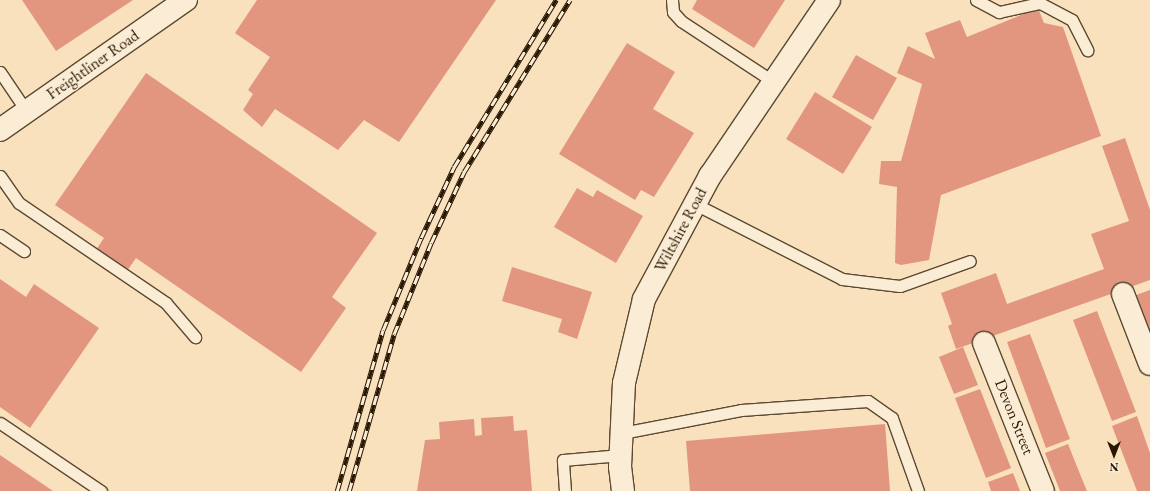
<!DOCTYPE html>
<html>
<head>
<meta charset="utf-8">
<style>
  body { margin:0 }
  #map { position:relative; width:1150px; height:491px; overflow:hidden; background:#f9e1be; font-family:"EB Garamond",serif }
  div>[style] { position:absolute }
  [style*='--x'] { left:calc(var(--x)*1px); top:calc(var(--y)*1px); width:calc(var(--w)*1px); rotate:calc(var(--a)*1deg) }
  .building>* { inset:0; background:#e2967f }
  .roads { filter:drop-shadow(1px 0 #5c4930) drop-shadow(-1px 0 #5c4930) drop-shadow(0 1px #5c4930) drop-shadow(0 -1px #5c4930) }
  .lane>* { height:11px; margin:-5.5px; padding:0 5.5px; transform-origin:5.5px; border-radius:5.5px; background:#fbecd5 }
  .street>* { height:22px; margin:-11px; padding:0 11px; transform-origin:11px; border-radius:11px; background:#fbecd5 }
  .rail>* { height:4.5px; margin-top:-2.25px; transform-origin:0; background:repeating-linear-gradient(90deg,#fbecd5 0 9px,#271600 0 18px); box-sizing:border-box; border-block:1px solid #271600 }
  span { translate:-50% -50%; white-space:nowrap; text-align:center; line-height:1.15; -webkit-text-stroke:3px #fbecd5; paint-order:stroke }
  .street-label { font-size:16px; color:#271600 }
  .north { position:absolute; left:1094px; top:435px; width:40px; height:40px; -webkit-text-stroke:3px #fbecd5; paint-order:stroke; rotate:180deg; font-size:11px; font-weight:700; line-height:16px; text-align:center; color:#271600 }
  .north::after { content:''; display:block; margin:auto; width:14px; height:18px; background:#271600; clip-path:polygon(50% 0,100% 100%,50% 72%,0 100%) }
</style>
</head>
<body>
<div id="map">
  <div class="building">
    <i style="clip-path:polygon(22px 0,133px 0,56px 51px)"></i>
    <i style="clip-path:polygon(257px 0,496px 0,399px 142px,364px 120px,338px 150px,275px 109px,262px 127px,243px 110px,253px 94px,248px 90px,270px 57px,235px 33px)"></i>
    <i style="clip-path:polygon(697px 0,785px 0,754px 48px,692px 9px)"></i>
    <i style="clip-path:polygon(1038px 8px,1044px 23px,1063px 27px,1101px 136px,941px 195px,929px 260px,901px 265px,895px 263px,897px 187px,879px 184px,881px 161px,901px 161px,922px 84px,897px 73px,908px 46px,935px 59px,925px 33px,960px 20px,967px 37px)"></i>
    <i style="clip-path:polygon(627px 43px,675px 72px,653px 109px,694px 133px,654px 197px,641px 190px,635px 200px,559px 154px)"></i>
    <i style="clip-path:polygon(856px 55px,897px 78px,873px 120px,832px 97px)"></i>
    <i style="clip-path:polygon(146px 73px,377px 233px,332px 297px,346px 308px,301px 372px,136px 258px,127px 271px,96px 250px,104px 238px,55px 205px)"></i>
    <i style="clip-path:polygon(815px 92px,872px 127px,843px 174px,786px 139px)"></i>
    <i style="clip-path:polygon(1125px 138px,1150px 210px,1150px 280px,956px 349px,948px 326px,952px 324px,941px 293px,996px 273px,1007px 304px,1104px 269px,1091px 234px,1129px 221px,1102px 146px)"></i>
    <i style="clip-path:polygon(577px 188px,593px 197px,597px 190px,643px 216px,616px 263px,554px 227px)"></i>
    <i style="clip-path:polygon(512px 267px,592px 292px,577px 339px,558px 332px,562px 319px,502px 301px)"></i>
    <i style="clip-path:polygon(0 279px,26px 297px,34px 284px,99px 328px,30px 428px,0 407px)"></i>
    <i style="clip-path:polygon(1150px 290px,1150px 331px,1136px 295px)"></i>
    <i style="clip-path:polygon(1097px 311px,1136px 412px,1112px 421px,1073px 320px)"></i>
    <i style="clip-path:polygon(1030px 334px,1070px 439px,1046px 448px,1007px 342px)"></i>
    <i style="clip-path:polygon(963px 347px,978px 385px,954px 394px,939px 357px)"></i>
    <i style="clip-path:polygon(980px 389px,1011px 468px,986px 478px,955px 398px)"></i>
    <i style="clip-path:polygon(513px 416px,514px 431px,527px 430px,532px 491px,417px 491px,425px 440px,440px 439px,439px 422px,474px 419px,475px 436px,482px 435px,481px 418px)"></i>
    <i style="clip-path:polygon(1137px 416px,1150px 453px,1150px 491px,1137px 491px,1112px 426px)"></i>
    <i style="clip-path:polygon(885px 424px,890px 491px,690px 491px,686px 441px)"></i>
    <i style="clip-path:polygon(1068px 444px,1080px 474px,1087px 491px,1060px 491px,1053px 473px,1045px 453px)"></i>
    <i style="clip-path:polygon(0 455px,53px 491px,0 491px)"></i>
    <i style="clip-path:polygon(1013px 473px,1020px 491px,991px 491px,988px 482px)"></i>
  </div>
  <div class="roads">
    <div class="lane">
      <i style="--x:672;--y:0;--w:12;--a:85"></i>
      <i style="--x:673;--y:12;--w:12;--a:48"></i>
      <i style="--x:681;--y:21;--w:111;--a:33.3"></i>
      <i style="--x:976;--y:0;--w:26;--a:28"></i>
      <i style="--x:999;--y:12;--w:42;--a:-12.4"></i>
      <i style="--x:1040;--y:3;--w:36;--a:28"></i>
      <i style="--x:1072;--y:20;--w:34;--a:63"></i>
      <i style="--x:0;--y:72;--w:48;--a:56"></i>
      <i style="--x:0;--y:176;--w:33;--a:55"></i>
      <i style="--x:19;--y:203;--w:178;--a:34.2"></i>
      <i style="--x:166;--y:303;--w:45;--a:49.5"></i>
      <i style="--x:695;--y:204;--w:165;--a:27"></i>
      <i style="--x:842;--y:279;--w:58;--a:6.9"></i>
      <i style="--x:900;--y:286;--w:74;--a:-19.7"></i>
      <i style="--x:0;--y:235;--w:29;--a:34"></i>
      <i style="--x:0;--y:423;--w:122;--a:34"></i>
      <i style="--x:622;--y:433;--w:121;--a:-10.9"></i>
      <i style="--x:741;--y:410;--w:127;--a:-4.1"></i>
      <i style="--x:868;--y:401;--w:29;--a:35"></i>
      <i style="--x:892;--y:418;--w:77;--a:70.4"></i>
      <i style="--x:565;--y:491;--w:31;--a:-94"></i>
      <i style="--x:563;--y:460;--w:58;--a:-4.9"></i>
    </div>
    <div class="street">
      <i style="--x:0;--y:130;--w:227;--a:-35"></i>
      <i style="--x:1123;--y:294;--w:75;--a:68.9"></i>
      <i style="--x:984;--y:343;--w:159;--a:68.3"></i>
      <i style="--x:623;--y:491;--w:24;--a:-97"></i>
      <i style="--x:620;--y:467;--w:84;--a:-87.3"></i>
      <i style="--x:624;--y:383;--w:86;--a:-76.6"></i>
      <i style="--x:644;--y:299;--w:140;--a:-61.8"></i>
      <i style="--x:710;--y:176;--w:212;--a:-55.9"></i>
    </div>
  </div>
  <div class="rail">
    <i style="--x:337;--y:491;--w:167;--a:-74.1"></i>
    <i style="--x:383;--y:330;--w:100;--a:-67.6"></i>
    <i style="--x:421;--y:238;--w:78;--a:-65.1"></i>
    <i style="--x:454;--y:167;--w:196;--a:-58.6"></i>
    <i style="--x:349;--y:491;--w:163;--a:-74"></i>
    <i style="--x:394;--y:334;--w:98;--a:-67.9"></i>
    <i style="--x:431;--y:243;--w:78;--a:-65.1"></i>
    <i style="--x:464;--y:172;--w:202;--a:-58.4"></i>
  </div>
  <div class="street-label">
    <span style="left:93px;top:65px;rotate:-35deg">Freightliner Road</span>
    <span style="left:681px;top:230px;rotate:-62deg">Wiltshire Road</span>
    <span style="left:1014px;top:417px;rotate:68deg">Devon Street</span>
  </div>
  <div class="north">N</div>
</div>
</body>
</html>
